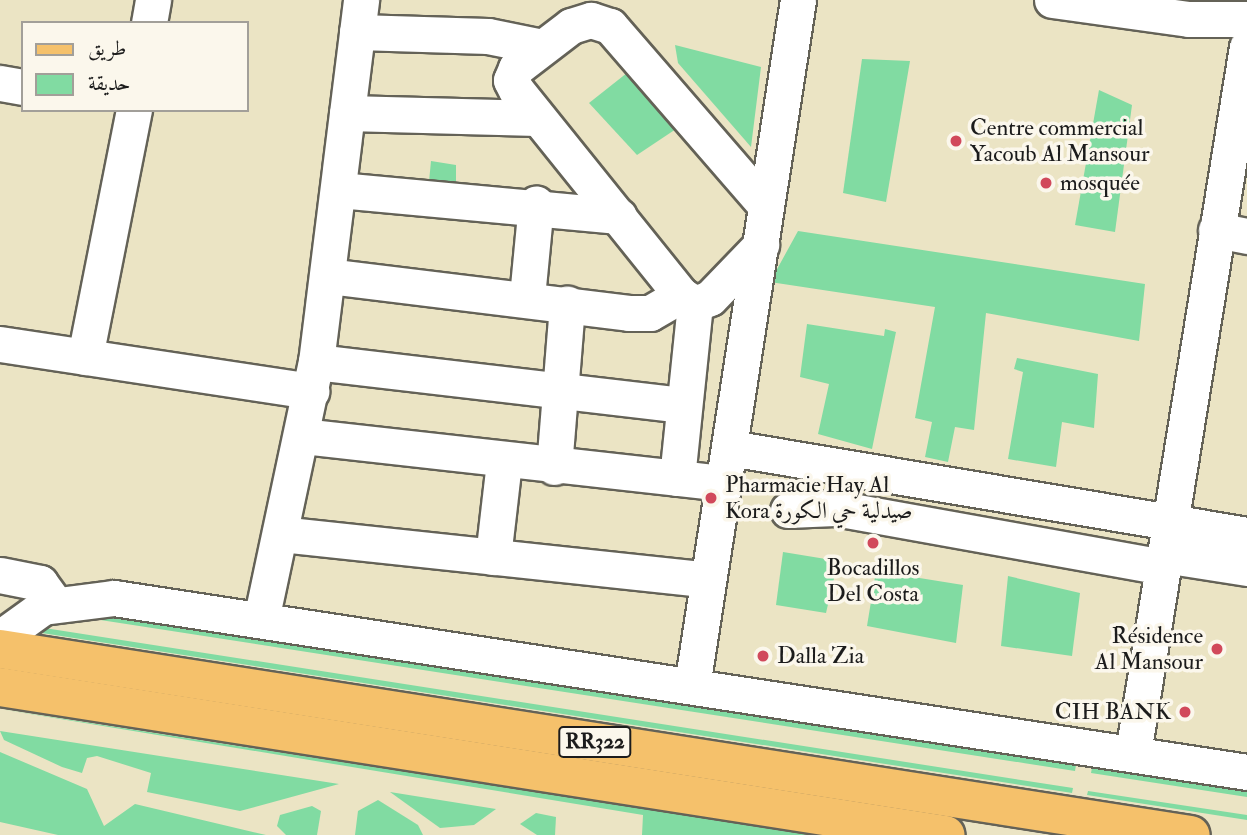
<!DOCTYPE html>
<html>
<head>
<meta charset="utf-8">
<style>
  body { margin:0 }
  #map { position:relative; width:1247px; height:835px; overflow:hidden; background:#ebe4c4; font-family:"IM FELL Double Pica",Amiri,serif }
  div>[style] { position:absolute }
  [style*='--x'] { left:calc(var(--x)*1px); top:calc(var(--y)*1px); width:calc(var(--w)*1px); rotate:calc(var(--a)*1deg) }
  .green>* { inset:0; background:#81dba2 }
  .roads { filter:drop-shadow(2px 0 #646257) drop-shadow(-2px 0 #646257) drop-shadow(0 2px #646257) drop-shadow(0 -2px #646257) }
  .minor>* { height:35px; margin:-17.5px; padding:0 17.5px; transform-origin:17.5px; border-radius:17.5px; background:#fff }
  .major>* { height:38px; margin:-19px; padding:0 19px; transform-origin:19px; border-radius:19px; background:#f5c16b }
  .dots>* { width:19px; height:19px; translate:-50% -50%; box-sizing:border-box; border:4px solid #fbf7ec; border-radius:50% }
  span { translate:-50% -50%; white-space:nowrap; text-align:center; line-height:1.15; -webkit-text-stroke:7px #fbf7ec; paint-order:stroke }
  .shield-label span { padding:2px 5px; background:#fbf7ec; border:2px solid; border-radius:5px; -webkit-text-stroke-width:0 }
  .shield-label { font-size:21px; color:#1c1c1c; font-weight:700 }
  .poi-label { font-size:23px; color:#1c1c1c }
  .left { translate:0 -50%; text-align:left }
  .right { translate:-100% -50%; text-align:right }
  .legend { position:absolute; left:21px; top:21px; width:228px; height:91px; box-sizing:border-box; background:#fbf7ec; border:2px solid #a29f99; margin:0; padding:9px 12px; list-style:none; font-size:21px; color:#1c1c1c }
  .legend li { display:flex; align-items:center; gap:14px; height:35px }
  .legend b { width:35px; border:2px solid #a29f99 }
</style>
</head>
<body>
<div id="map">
  <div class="green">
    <i style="clip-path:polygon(675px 45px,761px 67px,751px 147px,678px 63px)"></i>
    <i style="clip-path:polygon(862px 59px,910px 61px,886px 202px,843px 193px)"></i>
    <i style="clip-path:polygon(632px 69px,679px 127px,637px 155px,589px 103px)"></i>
    <i style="clip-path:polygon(1099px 90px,1132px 105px,1115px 232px,1075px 225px)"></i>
    <i style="clip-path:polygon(431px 161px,456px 165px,456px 195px,428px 192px)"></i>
    <i style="clip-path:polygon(798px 231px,1145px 284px,1139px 341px,986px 313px,974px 430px,955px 427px,948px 462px,925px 457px,932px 422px,915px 418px,935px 307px,770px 282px)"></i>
    <i style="clip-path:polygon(807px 324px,884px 336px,885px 329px,896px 332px,872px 449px,818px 434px,829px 384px,800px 377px)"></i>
    <i style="clip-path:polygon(1017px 358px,1098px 374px,1094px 428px,1062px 422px,1056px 467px,1008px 459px,1023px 372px,1014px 369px)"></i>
    <i style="clip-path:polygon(783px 552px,838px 561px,826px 613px,776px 605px)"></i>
    <i style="clip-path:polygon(876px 571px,963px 585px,956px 643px,867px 626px)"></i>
    <i style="clip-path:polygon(1008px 576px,1080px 593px,1072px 656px,1001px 646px)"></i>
    <i style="clip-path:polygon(96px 610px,1077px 759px,1075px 771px,68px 615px)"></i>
    <i style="clip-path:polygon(38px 627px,1073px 788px,1072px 793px,29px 631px)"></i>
    <i style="clip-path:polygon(0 709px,568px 797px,810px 835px,642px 835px,643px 815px)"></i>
    <i style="clip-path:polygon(0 731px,339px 784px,240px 811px,147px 792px,151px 773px,97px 756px,87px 758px,82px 773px,62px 767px,4px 740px)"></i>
    <i style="clip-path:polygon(0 752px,87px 789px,104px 826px,135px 804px,266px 835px,58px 835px,0 822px)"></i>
    <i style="clip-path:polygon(1093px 762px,1247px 786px,1247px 797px,1091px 773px)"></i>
    <i style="clip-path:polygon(1088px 791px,1247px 815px,1247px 820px,1087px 795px)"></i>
    <i style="clip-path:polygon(390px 792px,496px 809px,474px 825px,440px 828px)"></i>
    <i style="clip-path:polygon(378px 800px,418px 825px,423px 835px,355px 835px,358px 811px)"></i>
    <i style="clip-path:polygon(312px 806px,321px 811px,317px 835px,286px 835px,277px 826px,280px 815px)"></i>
    <i style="clip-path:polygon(536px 813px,556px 817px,555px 835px,537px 835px,520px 824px)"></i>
  </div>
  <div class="roads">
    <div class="minor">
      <i style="--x:1052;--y:0;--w:138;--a:7.9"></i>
      <i style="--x:1189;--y:19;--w:58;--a:0"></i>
      <i style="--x:149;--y:23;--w:23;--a:-80"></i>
      <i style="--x:357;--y:32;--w:131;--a:1.7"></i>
      <i style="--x:488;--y:36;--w:55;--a:11.5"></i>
      <i style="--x:0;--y:83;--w:23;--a:10"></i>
      <i style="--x:347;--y:113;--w:190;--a:1.5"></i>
      <i style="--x:339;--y:190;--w:281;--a:5.3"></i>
      <i style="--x:1216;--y:230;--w:32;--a:11"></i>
      <i style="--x:328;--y:276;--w:303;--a:7"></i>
      <i style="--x:629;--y:313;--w:21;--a:0"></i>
      <i style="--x:650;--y:313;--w:36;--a:-30"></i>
      <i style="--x:527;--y:297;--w:94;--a:-84.5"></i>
      <i style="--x:695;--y:304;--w:17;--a:-147"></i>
      <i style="--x:681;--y:295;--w:263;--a:-128.8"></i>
      <i style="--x:516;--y:90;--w:11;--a:-117"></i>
      <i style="--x:511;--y:80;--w:13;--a:-67"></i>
      <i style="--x:516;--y:68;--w:69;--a:-37.4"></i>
      <i style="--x:571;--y:26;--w:21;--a:-17"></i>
      <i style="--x:591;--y:20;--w:20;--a:18"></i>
      <i style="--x:610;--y:26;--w:237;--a:49.1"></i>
      <i style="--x:0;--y:344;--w:315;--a:8.6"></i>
      <i style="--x:85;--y:357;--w:252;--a:-78.8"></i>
      <i style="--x:316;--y:362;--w:370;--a:6.7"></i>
      <i style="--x:303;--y:436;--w:424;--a:6.4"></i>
      <i style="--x:730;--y:448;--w:524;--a:9.55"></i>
      <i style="--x:554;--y:467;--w:164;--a:-85.4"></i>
      <i style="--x:677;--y:478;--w:175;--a:-84.1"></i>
      <i style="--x:695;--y:304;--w:16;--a:-22"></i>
      <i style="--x:710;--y:298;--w:74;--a:-46.1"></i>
      <i style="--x:788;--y:510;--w:47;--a:-2.4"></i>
      <i style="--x:835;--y:508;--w:332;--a:10.2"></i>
      <i style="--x:280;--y:534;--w:429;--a:6.1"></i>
      <i style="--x:1164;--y:555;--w:84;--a:8.9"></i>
      <i style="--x:493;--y:557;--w:96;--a:-83.4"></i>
      <i style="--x:0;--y:575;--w:41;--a:11.3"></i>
      <i style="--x:40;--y:583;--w:26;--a:54"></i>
      <i style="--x:261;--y:620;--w:264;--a:-78"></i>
      <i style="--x:316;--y:362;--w:365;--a:-82.9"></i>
      <i style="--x:0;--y:638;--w:53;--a:-35.8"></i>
      <i style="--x:43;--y:607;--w:72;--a:-7.2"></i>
      <i style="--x:114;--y:598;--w:1146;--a:8.73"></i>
      <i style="--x:692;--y:686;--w:694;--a:-81.22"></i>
      <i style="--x:1133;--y:753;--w:715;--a:-80.83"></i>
    </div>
    <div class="major">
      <i style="--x:0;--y:649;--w:1205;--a:8.88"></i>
      <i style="--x:0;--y:687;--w:957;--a:8.9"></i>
    </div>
  </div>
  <div class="dots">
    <i style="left:956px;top:141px;background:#d1495b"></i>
    <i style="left:1046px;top:183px;background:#d1495b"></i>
    <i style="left:711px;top:498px;background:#d1495b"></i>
    <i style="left:873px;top:543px;background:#d1495b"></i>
    <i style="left:1217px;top:649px;background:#d1495b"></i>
    <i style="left:763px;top:656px;background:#d1495b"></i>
    <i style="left:1185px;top:712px;background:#d1495b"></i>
  </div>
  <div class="shield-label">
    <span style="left:595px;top:742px">RR322</span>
  </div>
  <div class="poi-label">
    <span class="left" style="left:970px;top:141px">Centre commercial<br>Yacoub Al Mansour</span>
    <span class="left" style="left:1060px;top:183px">mosquée</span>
    <span class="left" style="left:725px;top:498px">Pharmacie Hay Al<br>Kora صيدلية حي الكورة</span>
    <span style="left:873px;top:581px">Bocadillos<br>Del Costa</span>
    <span class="right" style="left:1203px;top:649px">Résidence<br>Al Mansour</span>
    <span class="left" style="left:777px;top:656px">Dalla Zia</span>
    <span class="right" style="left:1171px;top:712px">CIH BANK</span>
  </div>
  <ul class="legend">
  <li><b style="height:9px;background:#f5c16b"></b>طريق</li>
  <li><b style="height:19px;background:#81dba2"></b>حديقة</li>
  </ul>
</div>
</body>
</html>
